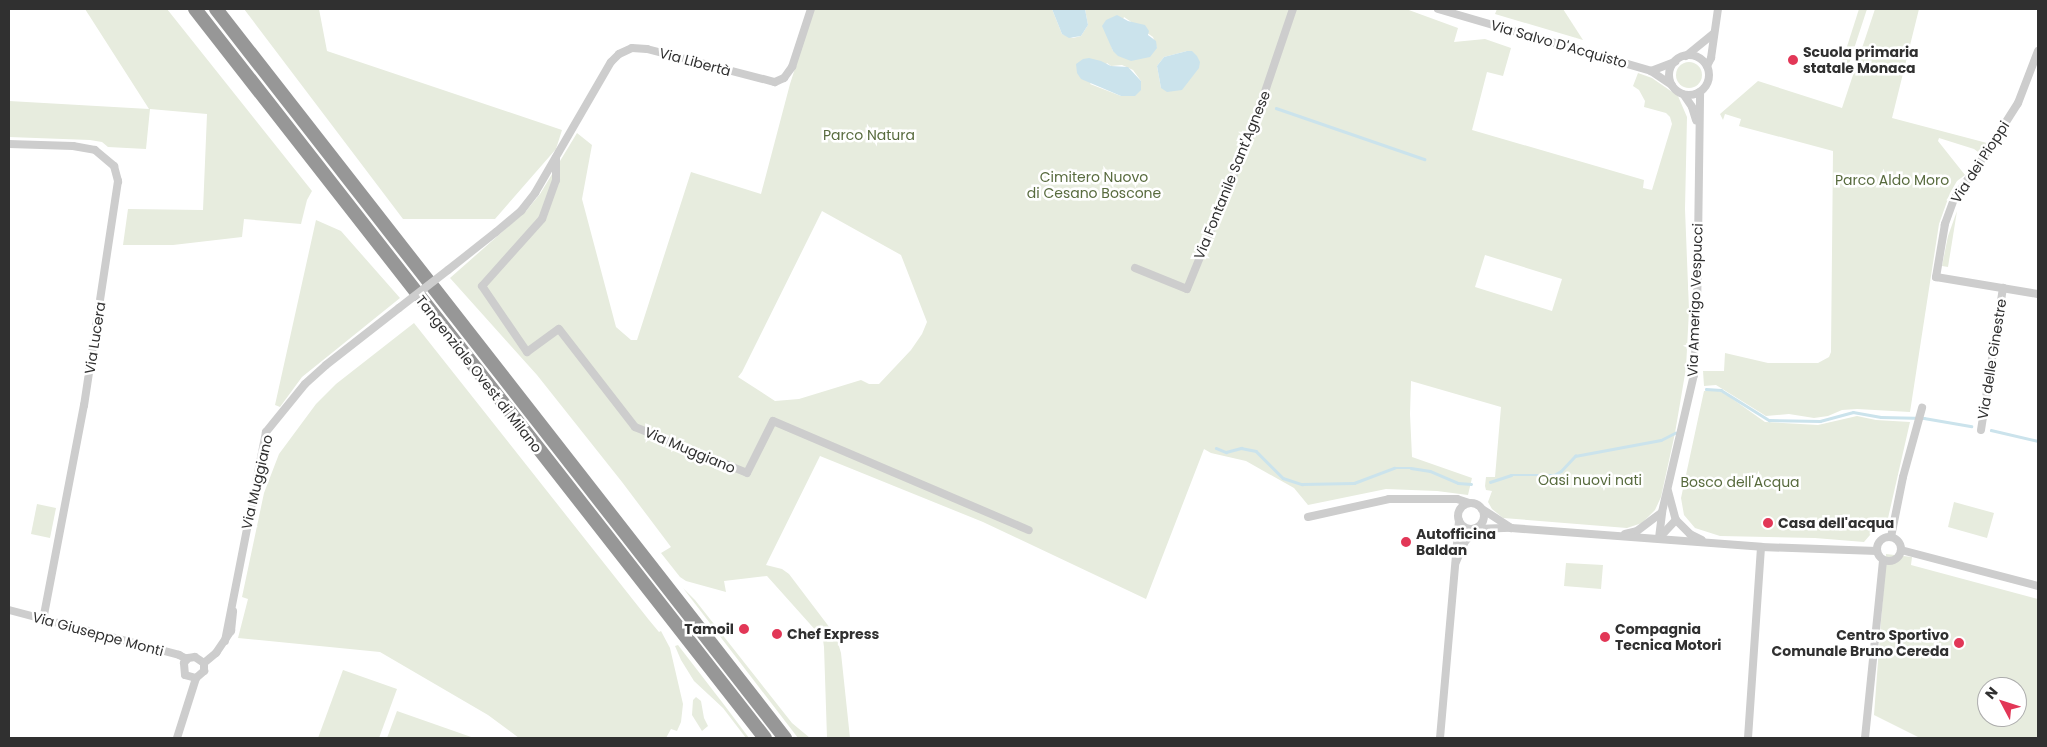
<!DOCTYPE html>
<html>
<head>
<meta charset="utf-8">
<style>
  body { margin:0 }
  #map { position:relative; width:2047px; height:747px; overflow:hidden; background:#fff; font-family:Poppins,sans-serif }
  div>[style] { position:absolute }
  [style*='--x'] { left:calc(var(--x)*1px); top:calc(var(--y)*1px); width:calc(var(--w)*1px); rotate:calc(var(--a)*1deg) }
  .green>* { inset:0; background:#e7ecde }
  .round { border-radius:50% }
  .water>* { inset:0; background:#cbe3ec }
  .stream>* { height:2.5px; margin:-1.25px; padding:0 1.25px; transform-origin:1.25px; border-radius:1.25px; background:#cbe3ec }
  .minor>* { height:8px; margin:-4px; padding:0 4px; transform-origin:4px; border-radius:4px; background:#cdcdcd }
  .minor>.ring { margin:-4px; padding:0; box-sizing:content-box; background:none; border:8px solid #cdcdcd; border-radius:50% }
  .motorway>* { height:14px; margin:-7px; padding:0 7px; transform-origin:7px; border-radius:7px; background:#979797 }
  .minor-bridge>* { height:8px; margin:-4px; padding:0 4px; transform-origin:4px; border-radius:4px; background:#cdcdcd }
  .dots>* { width:14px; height:14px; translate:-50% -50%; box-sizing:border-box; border:2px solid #fff; border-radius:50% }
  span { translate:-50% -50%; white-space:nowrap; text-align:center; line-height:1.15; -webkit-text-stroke:5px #fff; paint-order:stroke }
  .street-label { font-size:14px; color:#303030 }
  .poi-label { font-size:14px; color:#303030; font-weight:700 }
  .left { translate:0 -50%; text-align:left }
  .right { translate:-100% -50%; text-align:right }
  .park-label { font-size:14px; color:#586b3e }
  .frame { position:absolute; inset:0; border:10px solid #303030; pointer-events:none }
  .north { position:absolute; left:1977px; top:677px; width:50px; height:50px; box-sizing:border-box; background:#fff; border:1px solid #acacac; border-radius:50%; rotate:310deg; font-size:14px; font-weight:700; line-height:20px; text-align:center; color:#303030 }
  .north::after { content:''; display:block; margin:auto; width:18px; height:22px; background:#e23757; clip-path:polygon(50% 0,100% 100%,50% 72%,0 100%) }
</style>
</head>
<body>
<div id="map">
  <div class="green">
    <i style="clip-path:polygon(85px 9px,167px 9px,312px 191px,307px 200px,301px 224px,244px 219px,242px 237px,173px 245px,123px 245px,128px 209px,203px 210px,207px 114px,150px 109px,146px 149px,108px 147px,102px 142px,90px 140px,9px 137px,9px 101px,149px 109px)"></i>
    <i style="clip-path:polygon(244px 9px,319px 9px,327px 51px,562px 130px,556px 149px,495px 219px,403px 219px)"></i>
    <i style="clip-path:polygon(evenodd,814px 9px,1052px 9px,1062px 34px,1073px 38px,1081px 36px,1088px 25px,1085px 9px,1406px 9px,1458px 28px,1454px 42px,1485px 39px,1511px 48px,1503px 76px,1487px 72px,1472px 130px,1644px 180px,1643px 188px,1652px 190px,1672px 124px,1670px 117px,1666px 113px,1644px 107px,1645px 101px,1639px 90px,1633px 86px,1638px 73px,1652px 78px,1678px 96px,1687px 117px,1685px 209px,1689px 310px,1686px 368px,1675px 433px,1661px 497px,1655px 510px,1642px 523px,1627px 528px,1503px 518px,1492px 509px,1488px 502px,1492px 491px,1486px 490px,1485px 486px,1486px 477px,1495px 477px,1501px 407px,1411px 381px,1410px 414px,1412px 457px,1472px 478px,1468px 495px,1437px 491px,1386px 489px,1308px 505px,1294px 488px,1246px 461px,1211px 453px,1204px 449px,1146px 599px,983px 522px,820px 456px,766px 565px,782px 569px,789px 574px,836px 636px,841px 653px,850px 738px,827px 738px,824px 647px,823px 640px,818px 633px,767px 576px,724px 581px,726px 592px,686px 581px,680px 577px,661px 553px,671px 547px,622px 482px,537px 375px,450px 278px,526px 211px,540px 194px,577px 133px,592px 145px,582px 199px,616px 327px,631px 340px,637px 340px,691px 172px,761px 194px,790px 84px,814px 9px,1124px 17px,1153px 37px,1157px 48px,1113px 51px,1111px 45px,1124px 17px,814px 9px,1187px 51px,1161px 88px,1157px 66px,1164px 57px,1187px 51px,814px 9px,1107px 63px,1111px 66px,1122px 65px,1133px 70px,1141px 81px,1121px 96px,1090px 84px,1107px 63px,814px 9px,822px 211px,901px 255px,927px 322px,922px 334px,911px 350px,879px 384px,869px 384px,861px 380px,799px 399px,775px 401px,738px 377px,742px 372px,822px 211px,814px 9px,1485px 255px,1562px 279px,1552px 311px,1475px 287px,1485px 255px)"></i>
    <i style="clip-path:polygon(1497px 9px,1563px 9px,1583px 40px,1495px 14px)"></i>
    <i style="clip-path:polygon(1859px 9px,1867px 9px,1849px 64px,1842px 62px)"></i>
    <i style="clip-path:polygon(1875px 9px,1919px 9px,1892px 118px,1987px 143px,1981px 154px,1974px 149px,1939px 138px,1938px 141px,1965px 175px,1957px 181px,1950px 193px,1939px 224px,1910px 412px,1857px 409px,1842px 410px,1828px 416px,1814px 418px,1789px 414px,1766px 416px,1716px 385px,1704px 386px,1703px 371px,1724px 371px,1725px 353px,1768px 363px,1818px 363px,1829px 357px,1831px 352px,1833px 151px,1739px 126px,1741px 119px,1725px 114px,1723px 120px,1720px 114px,1758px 81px,1842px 108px)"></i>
    <i class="round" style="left:1676px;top:62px;width:26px;height:26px"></i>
    <i style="clip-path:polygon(1957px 211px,1948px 267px,1942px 266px,1948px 236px)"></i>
    <i style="clip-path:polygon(316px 220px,341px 231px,400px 298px,302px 377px,280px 407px,275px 405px)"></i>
    <i style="clip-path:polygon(414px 323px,649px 620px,659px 632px,661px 631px,670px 648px,683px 704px,681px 722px,677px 731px,671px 729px,666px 738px,519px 738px,488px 715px,380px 652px,238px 638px,248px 599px,242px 597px,264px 493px,279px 454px,316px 404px,336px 384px)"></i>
    <i style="clip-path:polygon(1715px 390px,1724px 393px,1765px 422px,1818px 425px,1857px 416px,1876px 420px,1910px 422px,1886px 527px,1876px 528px,1864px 542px,1815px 538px,1720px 536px,1695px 528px,1684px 515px,1681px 498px,1704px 391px)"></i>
    <i style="clip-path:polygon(1954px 502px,1994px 513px,1987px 538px,1948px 527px)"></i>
    <i style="clip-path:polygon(37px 504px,56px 508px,50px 538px,31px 534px)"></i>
    <i style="clip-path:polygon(evenodd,1886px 554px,1912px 557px,1911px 565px,2038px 599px,2038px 738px,1920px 738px,1874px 715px,1886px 554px,1987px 687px,2017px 687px,2017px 717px,1987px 717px,1987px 687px)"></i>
    <i style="clip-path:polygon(1566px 563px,1603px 565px,1601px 589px,1564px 586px)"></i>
    <i style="clip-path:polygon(683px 588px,695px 600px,792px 723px,810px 738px,798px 738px)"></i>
    <i style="clip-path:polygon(678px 645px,725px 706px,749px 738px,746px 738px,723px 708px,694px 681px,681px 660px,675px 646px)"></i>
    <i style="clip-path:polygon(343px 670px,397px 689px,379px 738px,318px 738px)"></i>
    <i style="clip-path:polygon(696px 697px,701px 701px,704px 718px,708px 726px,702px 731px,692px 715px,693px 700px)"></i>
    <i style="clip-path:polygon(397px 711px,474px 738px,387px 738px)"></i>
  </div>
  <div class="water">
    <i style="clip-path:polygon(1052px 9px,1085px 9px,1088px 25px,1081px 36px,1069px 38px,1062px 34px)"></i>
    <i style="clip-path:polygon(1117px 15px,1128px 21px,1145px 25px,1149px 31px,1148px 35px,1156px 41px,1157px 48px,1150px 57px,1131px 61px,1118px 56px,1113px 51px,1102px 26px,1106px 20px)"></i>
    <i style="clip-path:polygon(1187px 51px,1192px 51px,1197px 56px,1200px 62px,1199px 68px,1182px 90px,1167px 92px,1161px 88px,1157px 66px,1164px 57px)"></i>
    <i style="clip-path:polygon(1089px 58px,1101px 61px,1111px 66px,1128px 67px,1141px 81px,1141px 90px,1135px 96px,1121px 96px,1081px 79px,1077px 73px,1076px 64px,1083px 59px)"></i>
  </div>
  <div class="stream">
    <i style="--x:1276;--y:108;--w:157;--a:19"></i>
    <i style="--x:1706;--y:389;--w:15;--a:4"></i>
    <i style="--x:1721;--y:390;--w:57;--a:32"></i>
    <i style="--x:1769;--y:420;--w:51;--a:1.1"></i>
    <i style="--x:1820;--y:421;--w:34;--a:-15"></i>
    <i style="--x:1853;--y:412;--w:28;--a:10"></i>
    <i style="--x:1881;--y:417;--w:43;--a:1.3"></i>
    <i style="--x:1924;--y:418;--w:48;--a:9.7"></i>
    <i style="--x:1991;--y:430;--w:48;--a:13.2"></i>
    <i style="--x:1216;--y:448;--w:11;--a:22"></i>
    <i style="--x:1226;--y:452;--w:16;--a:-15"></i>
    <i style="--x:1241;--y:448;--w:15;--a:11"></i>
    <i style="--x:1256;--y:451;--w:38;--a:45"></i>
    <i style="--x:1283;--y:478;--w:20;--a:18"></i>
    <i style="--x:1302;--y:484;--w:52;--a:-1.1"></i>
    <i style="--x:1354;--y:483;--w:43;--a:-20.6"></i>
    <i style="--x:1394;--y:468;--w:17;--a:0"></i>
    <i style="--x:1411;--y:468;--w:19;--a:9"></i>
    <i style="--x:1430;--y:471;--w:30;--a:23"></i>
    <i style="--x:1458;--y:483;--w:13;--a:4"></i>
    <i style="--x:1490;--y:482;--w:22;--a:-18"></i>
    <i style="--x:1511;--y:475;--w:43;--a:0"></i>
    <i style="--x:1554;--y:475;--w:8;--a:-30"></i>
    <i style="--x:1561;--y:471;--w:21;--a:-47"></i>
    <i style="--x:1575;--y:456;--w:87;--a:-10.5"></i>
    <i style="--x:1661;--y:440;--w:16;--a:-27"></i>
  </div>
  <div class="minor">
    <i style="--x:1438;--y:9;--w:222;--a:16.2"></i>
    <i style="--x:1651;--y:71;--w:25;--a:34"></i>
    <i style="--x:2038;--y:51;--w:56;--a:111"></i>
    <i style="--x:2018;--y:103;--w:62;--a:122.4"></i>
    <i style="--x:1985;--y:155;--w:54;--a:125.2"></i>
    <i style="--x:1954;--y:199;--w:27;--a:110"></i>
    <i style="--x:1945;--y:224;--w:54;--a:99.6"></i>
    <i style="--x:1936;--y:277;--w:103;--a:9.5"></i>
    <i class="ring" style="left:1669px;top:55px;width:32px;height:32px"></i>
    <i style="--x:1686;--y:56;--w:35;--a:-39"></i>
    <i style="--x:1707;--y:66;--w:9;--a:-63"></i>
    <i style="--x:1711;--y:58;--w:49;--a:-81.9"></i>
    <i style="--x:1651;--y:71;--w:26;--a:-21"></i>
    <i style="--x:1684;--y:95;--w:14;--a:56"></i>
    <i style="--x:1692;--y:107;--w:14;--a:73"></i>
    <i style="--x:9;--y:144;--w:64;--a:1.8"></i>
    <i style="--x:73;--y:146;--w:22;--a:10"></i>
    <i style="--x:95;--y:150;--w:25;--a:40"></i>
    <i style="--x:114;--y:166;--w:16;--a:75"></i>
    <i style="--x:118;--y:181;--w:227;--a:98.6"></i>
    <i style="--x:84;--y:405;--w:218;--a:100.8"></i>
    <i style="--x:556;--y:158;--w:22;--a:90"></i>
    <i style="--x:556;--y:180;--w:41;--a:109.7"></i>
    <i style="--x:542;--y:219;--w:90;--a:131.8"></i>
    <i style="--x:482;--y:286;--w:80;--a:55.7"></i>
    <i style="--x:527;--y:352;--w:39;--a:-36"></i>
    <i style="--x:559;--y:329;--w:124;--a:52.2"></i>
    <i style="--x:635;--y:427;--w:121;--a:22.3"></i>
    <i style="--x:747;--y:473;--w:58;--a:-63.4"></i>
    <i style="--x:773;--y:421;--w:278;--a:23.1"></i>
    <i style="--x:1135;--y:268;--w:56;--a:22"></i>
    <i style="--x:1187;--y:289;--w:172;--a:-67.8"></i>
    <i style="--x:1252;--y:130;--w:128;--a:-71.3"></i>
    <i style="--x:448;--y:270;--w:61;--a:-38.4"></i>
    <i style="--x:496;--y:232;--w:33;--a:-40"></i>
    <i style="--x:521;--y:211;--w:23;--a:-52"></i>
    <i style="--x:535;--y:193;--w:151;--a:-59.9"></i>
    <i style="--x:611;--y:62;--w:11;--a:-45"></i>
    <i style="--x:619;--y:54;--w:14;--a:-25"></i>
    <i style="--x:632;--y:48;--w:15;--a:4"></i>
    <i style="--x:647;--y:49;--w:132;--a:14.5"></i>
    <i style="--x:775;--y:82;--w:10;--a:-24"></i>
    <i style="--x:784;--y:78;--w:14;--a:-54"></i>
    <i style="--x:792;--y:67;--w:61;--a:-71.9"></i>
    <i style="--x:1981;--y:430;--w:144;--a:-81.2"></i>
    <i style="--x:1668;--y:491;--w:30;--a:75"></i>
    <i style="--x:1676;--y:520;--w:20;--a:45"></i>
    <i style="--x:1690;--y:534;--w:13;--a:27"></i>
    <i class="ring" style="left:1458px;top:503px;width:18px;height:18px"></i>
    <i style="--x:1482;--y:509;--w:35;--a:33"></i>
    <i style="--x:1308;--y:517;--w:83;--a:-12.5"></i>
    <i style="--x:1389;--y:499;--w:68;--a:0"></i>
    <i style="--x:1457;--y:499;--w:13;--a:18"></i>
    <i style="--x:1625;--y:534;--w:12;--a:-14"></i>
    <i style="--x:1637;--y:531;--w:31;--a:-37"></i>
    <i class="ring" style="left:1877px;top:537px;width:16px;height:16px"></i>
    <i style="--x:1891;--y:537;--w:61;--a:-78.7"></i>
    <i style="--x:1903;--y:477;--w:72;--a:-74.6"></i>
    <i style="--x:1659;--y:538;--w:26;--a:-83"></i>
    <i style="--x:1662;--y:512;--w:141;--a:-76.9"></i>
    <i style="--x:1694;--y:375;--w:60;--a:-87.1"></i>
    <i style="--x:1697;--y:315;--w:223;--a:-89.2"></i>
    <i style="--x:1659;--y:538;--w:25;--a:-47"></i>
    <i style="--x:1901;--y:550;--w:142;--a:14.7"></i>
    <i style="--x:1456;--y:562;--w:21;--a:-67"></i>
    <i style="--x:1464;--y:543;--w:18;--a:-52"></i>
    <i style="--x:1475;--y:529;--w:36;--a:-2"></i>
    <i style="--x:1511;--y:528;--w:251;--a:4.3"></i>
    <i style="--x:1761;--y:547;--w:116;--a:2"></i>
    <i style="--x:9;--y:610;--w:176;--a:14.8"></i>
    <i style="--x:179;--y:655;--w:9;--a:27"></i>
    <i style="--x:225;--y:641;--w:213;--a:-78.9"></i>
    <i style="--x:266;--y:432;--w:62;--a:-50.9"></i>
    <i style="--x:305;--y:384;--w:28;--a:-42"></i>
    <i style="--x:326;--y:365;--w:93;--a:-38"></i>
    <i style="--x:204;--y:663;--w:16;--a:-40"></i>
    <i style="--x:216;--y:653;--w:27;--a:-56"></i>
    <i style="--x:231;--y:631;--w:20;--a:-84"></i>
    <i style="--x:196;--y:678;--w:11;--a:-165"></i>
    <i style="--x:185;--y:675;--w:12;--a:-95"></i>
    <i style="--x:184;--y:663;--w:6;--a:-51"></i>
    <i style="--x:188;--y:658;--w:7;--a:-8"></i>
    <i style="--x:195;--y:657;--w:11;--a:34"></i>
    <i style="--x:177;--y:738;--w:63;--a:-72.4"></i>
    <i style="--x:196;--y:678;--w:11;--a:-41"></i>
    <i style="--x:204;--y:671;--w:8;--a:-90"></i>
    <i style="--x:1440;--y:738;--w:218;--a:-85"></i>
    <i style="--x:1748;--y:738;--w:191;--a:-86.1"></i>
    <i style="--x:1865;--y:738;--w:179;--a:-84.2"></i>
  </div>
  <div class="motorway">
    <i style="--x:195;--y:9;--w:925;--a:51.98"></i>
    <i style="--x:216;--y:9;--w:925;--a:52.03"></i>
  </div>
  <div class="minor-bridge">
    <i style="--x:399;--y:308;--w:62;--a:-37.8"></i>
  </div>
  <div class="dots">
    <i style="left:1793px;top:60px;background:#e23757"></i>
    <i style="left:1768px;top:523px;background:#e23757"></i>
    <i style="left:1406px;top:542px;background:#e23757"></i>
    <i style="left:744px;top:629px;background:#e23757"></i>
    <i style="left:777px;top:634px;background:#e23757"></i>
    <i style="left:1605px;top:637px;background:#e23757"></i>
    <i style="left:1959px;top:643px;background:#e23757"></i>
  </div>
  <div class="street-label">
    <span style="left:1559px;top:44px;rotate:16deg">Via Salvo D'Acquisto</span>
    <span style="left:695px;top:62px;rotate:15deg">Via Libertà</span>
    <span style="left:1980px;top:162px;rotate:-57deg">Via dei Pioppi</span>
    <span style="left:1232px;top:175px;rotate:-68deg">Via Fontanile Sant'Agnese</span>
    <span style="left:1695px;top:300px;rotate:-88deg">Via Amerigo Vespucci</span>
    <span style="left:95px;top:338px;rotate:-81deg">Via Lucera</span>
    <span style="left:1992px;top:359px;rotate:-81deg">Via delle Ginestre</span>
    <span style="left:479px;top:374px;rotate:52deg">Tangenziale Ovest di Milano</span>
    <span style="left:690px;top:450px;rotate:23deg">Via Muggiano</span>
    <span style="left:257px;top:482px;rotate:-77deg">Via Muggiano</span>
    <span style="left:98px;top:634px;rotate:15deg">Via Giuseppe Monti</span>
  </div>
  <div class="poi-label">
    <span class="left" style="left:1803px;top:60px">Scuola primaria<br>statale Monaca</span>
    <span class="left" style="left:1778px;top:523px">Casa dell'acqua</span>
    <span class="left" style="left:1416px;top:542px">Autofficina<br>Baldan</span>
    <span class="right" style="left:734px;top:629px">Tamoil</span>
    <span class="left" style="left:1615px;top:637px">Compagnia<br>Tecnica Motori</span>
    <span class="left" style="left:787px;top:634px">Chef Express</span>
    <span class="right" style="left:1949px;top:643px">Centro Sportivo<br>Comunale Bruno Cereda</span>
  </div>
  <div class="park-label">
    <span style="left:869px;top:135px">Parco Natura</span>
    <span style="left:1094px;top:185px">Cimitero Nuovo<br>di Cesano Boscone</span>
    <span style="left:1892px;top:180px">Parco Aldo Moro</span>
    <span style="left:1590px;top:480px">Oasi nuovi nati</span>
    <span style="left:1740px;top:482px">Bosco dell'Acqua</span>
  </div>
  <div class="frame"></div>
  <div class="north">N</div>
</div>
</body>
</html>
